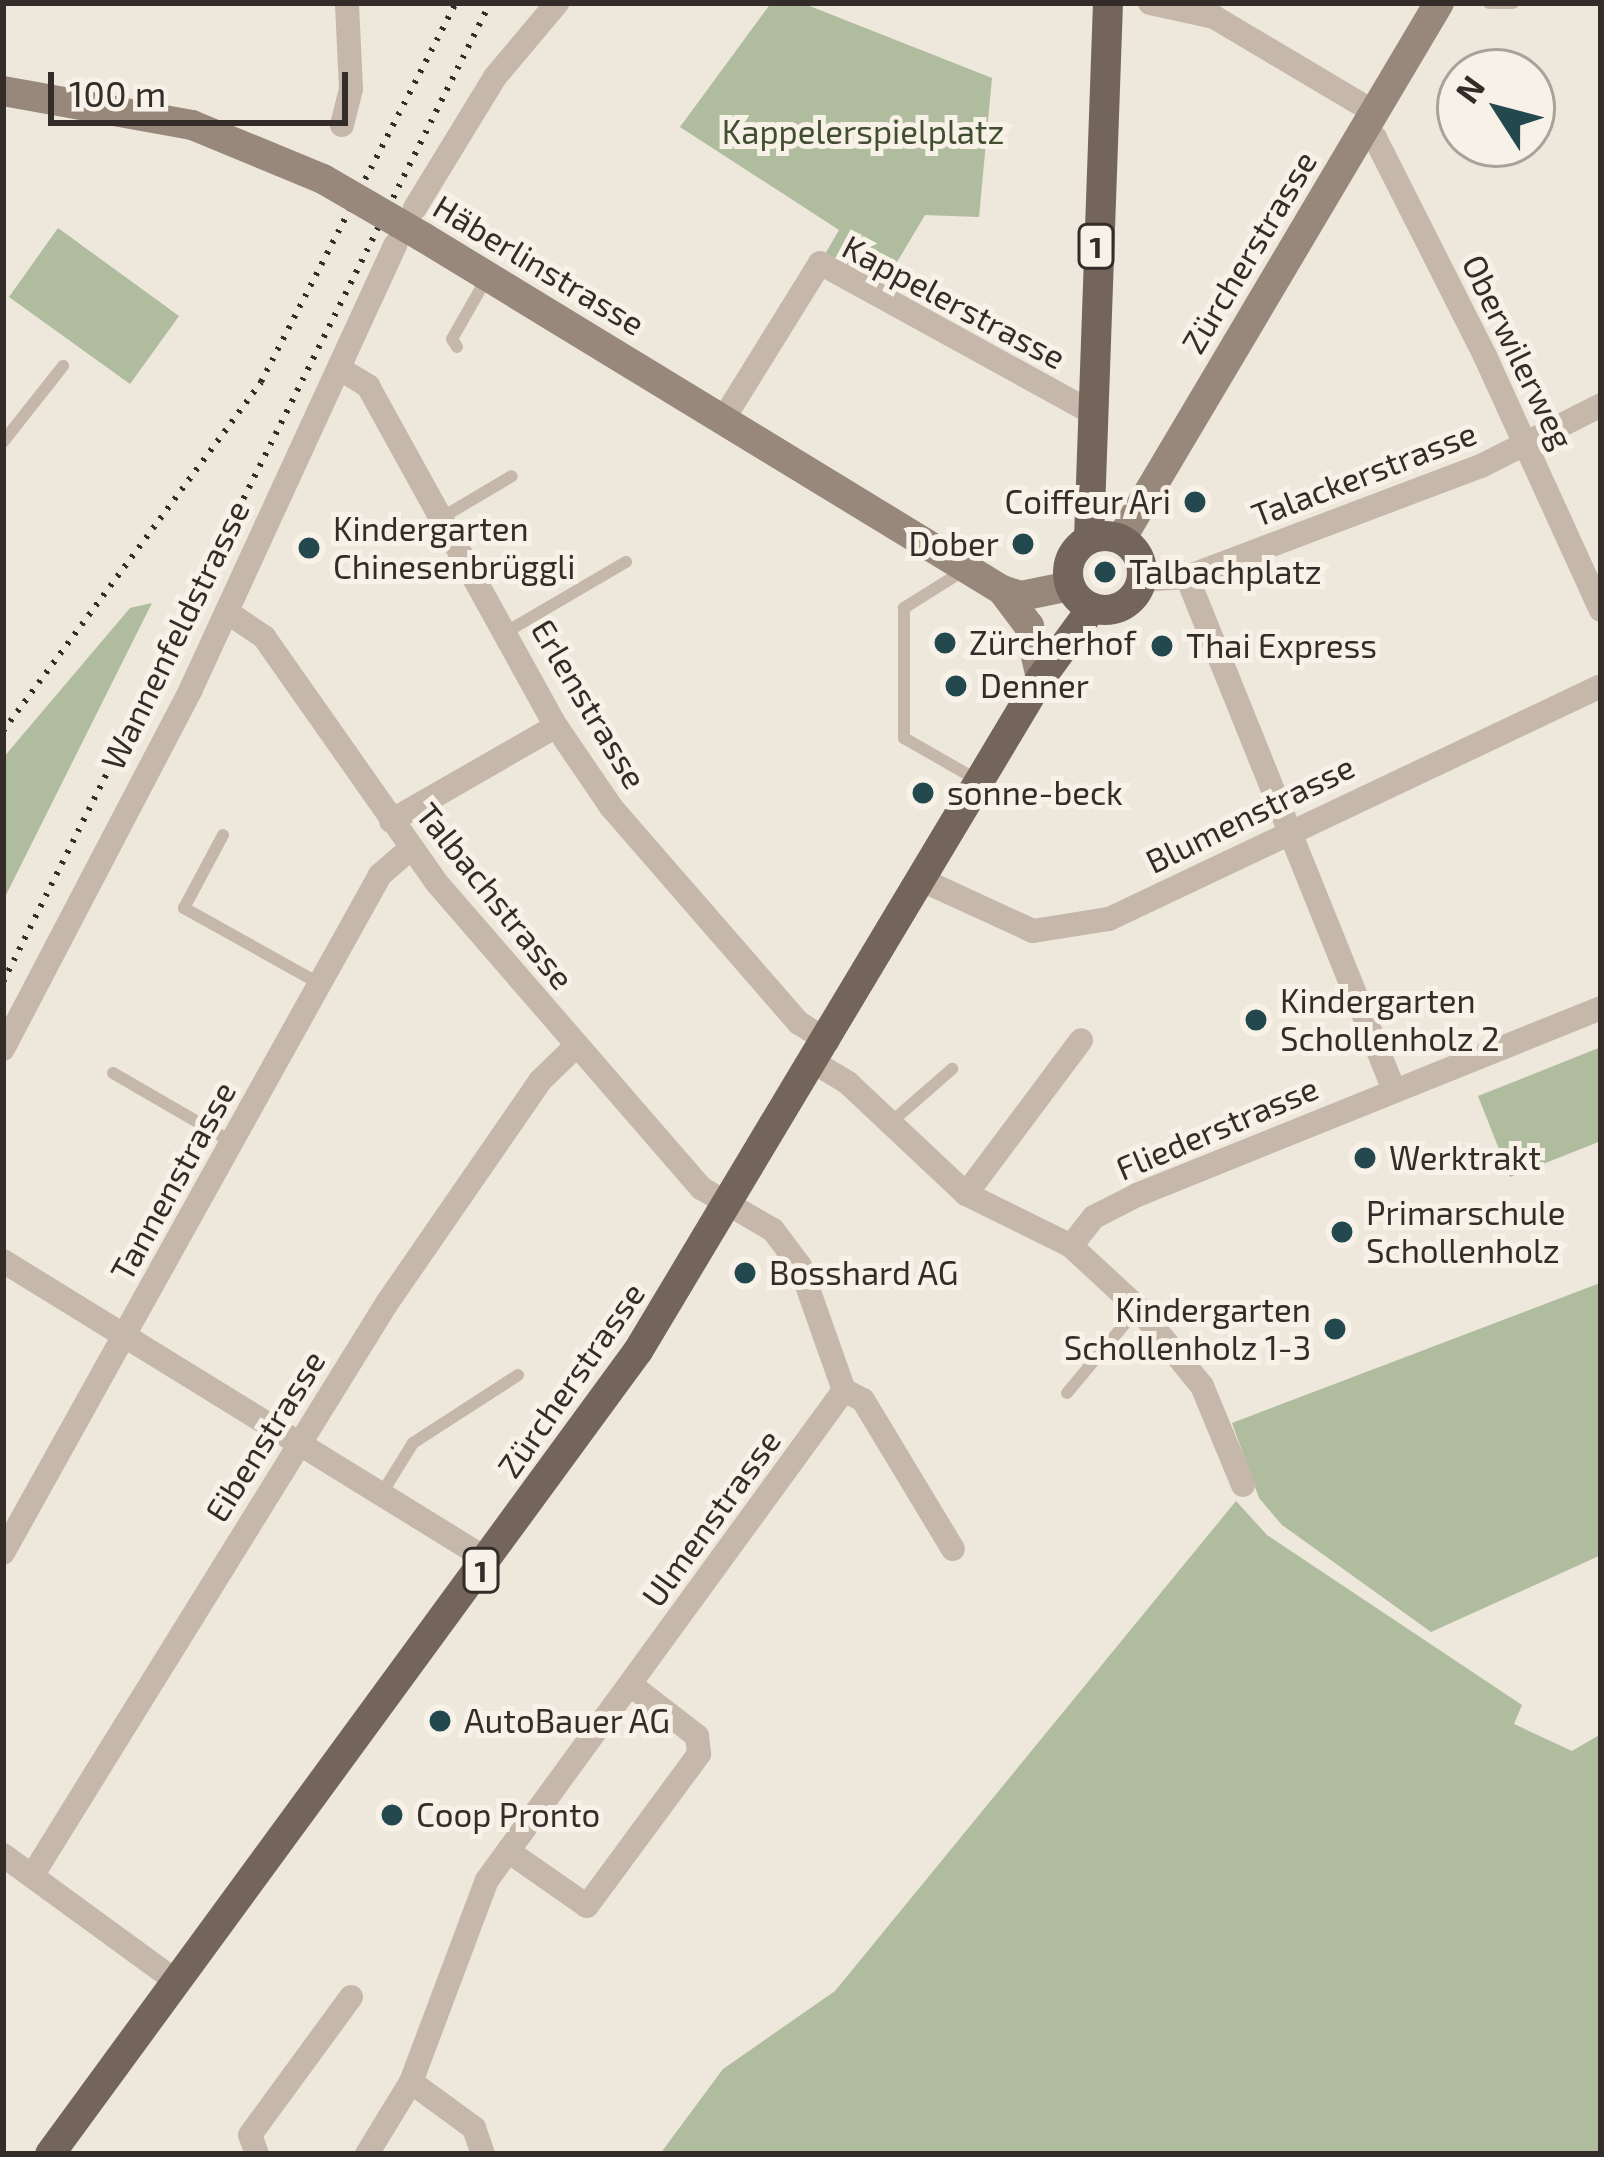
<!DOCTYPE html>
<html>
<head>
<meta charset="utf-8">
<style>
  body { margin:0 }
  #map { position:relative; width:1604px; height:2157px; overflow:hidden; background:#eee7dc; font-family:"Exo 2",sans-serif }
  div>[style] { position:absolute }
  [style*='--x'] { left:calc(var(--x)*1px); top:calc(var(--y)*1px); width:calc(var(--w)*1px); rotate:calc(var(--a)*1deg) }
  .green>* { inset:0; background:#b0bc9e }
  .lane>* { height:12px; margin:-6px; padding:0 6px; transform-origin:6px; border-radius:6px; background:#c5b8aa }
  .street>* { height:24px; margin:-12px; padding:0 12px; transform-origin:12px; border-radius:12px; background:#c5b8aa }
  .secondary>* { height:30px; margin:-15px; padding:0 15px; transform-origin:15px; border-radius:15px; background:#98887b }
  .primary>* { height:30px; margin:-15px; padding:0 15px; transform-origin:15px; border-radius:15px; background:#73655b }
  .primary>.ring { margin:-15px; padding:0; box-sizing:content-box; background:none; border:30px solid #73655b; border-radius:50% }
  .rail>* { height:6px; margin-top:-3px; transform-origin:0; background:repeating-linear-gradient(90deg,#332c28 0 3px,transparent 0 12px) }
  .secondary-bridge>* { height:30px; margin:-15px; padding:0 15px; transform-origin:15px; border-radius:15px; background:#98887b }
  .dots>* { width:33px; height:33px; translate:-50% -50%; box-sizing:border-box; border:6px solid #f7f1e8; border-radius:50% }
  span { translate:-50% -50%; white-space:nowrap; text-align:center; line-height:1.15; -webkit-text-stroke:10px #f7f1e8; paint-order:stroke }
  .shield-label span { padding:3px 9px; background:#f7f1e8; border:3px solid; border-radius:9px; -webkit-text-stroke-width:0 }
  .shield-label { font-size:30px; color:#332c28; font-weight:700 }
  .park-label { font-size:33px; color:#414e2f }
  .street-label { font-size:33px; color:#332c28 }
  .poi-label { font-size:33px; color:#332c28 }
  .right { translate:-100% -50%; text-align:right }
  .left { translate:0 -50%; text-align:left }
  .frame { position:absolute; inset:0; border:6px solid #332c28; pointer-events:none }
  .north { position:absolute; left:1436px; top:48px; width:120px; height:120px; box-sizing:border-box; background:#f7f1e8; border:3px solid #a9a29b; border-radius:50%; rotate:306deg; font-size:33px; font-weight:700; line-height:48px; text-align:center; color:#332c28 }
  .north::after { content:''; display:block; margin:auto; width:42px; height:54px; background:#23494f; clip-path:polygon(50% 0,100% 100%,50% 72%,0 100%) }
  .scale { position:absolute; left:48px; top:72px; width:300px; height:54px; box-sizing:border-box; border:6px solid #332c28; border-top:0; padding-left:15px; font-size:36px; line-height:42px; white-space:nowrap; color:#332c28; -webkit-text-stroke:9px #f7f1e8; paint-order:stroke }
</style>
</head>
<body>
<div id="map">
  <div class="green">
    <i style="clip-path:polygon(771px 3px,802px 3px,992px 78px,979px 217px,925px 215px,878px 294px,820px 263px,839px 230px,680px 127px)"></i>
    <i style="clip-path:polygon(58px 228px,179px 316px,130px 384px,9px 297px)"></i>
    <i style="clip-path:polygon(152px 603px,3px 901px,3px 758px,130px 608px)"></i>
    <i style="clip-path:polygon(1601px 1047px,1601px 1141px,1510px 1177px,1478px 1096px)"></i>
    <i style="clip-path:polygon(1600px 1283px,1601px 1555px,1431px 1632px,1282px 1525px,1259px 1498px,1232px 1423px)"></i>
    <i style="clip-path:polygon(1236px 1501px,1267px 1535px,1522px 1705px,1514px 1724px,1572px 1751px,1601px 1734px,1601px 2154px,660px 2154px,723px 2069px,835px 1991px)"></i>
  </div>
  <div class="lane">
    <i style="--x:1489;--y:3;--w:24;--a:0"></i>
    <i style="--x:457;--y:347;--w:9;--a:-122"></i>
    <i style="--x:452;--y:339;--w:73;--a:-60.3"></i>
    <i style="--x:3;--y:442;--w:97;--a:-51.7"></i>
    <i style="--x:441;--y:518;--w:82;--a:-30.6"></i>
    <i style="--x:963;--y:571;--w:70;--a:147.9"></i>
    <i style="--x:904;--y:608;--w:130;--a:90"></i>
    <i style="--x:904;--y:738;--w:86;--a:29.8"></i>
    <i style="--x:506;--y:632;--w:139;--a:-30.3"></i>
    <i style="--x:223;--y:835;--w:83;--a:118.1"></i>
    <i style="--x:184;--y:908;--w:156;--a:29.2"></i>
    <i style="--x:113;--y:1073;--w:138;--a:30.1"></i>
    <i style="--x:889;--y:1124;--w:84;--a:-41.1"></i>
    <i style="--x:1067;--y:1393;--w:111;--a:-50.1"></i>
    <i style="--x:382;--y:1493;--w:59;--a:-58.2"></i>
    <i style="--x:413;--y:1443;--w:125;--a:-32.9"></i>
  </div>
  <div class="street">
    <i style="--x:1150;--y:3;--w:66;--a:12.3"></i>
    <i style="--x:1214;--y:17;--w:186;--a:30.7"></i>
    <i style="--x:342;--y:125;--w:37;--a:-76"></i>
    <i style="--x:351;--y:89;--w:86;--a:-92.7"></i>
    <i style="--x:1363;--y:131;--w:14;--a:30"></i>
    <i style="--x:1375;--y:138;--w:244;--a:63.2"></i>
    <i style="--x:1485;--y:356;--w:279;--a:65.5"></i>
    <i style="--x:415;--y:208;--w:153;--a:-58.6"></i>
    <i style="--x:495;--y:77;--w:97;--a:-50"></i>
    <i style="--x:340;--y:369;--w:33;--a:31"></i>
    <i style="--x:368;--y:386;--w:389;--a:61.1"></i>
    <i style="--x:556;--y:726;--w:98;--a:55.8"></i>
    <i style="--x:611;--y:807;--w:286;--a:49"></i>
    <i style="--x:799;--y:1023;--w:34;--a:32"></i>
    <i style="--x:724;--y:418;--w:182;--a:-58.2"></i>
    <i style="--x:820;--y:263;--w:307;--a:28.8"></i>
    <i style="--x:1187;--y:577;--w:553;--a:68.03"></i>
    <i style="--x:1142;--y:580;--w:45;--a:-3.8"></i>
    <i style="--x:1187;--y:577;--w:314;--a:-20.7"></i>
    <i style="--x:1481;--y:466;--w:135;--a:-26.9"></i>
    <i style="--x:227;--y:612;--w:45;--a:34"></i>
    <i style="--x:264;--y:637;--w:299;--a:54.9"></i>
    <i style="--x:436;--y:882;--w:405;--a:49.1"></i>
    <i style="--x:701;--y:1188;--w:83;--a:30.3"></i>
    <i style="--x:773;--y:1230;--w:45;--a:53.1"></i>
    <i style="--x:800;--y:1266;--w:132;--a:70.5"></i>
    <i style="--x:391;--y:821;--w:190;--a:-29.9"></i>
    <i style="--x:922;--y:880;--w:122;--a:24.7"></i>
    <i style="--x:1033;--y:931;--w:77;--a:-9"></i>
    <i style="--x:1109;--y:919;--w:544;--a:-25.34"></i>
    <i style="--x:3;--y:1049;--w:406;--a:-62.4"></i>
    <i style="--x:191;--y:689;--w:489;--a:-65.3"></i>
    <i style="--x:815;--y:1063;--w:39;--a:31"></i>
    <i style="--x:848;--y:1083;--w:162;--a:43.2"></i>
    <i style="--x:966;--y:1194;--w:117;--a:26.3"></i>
    <i style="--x:1071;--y:1246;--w:91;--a:42.8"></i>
    <i style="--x:1138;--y:1308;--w:101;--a:50.6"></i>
    <i style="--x:1202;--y:1386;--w:107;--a:67.5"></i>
    <i style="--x:966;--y:1194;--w:192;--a:-53.2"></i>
    <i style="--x:1071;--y:1246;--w:37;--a:-52"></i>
    <i style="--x:1094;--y:1217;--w:48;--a:-27.1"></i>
    <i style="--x:1137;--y:1195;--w:500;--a:-21.95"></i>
    <i style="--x:3;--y:1261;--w:570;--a:31.65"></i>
    <i style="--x:844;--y:1390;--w:21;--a:28"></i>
    <i style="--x:863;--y:1400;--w:174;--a:58.9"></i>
    <i style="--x:3;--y:1553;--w:776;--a:-60.92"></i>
    <i style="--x:380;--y:875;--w:40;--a:-41"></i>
    <i style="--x:508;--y:1851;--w:96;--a:34.8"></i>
    <i style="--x:587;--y:1906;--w:189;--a:-53.6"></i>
    <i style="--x:699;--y:1754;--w:18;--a:-96"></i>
    <i style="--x:697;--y:1736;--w:83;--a:-142.3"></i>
    <i style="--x:3;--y:1855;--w:214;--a:36.1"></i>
    <i style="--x:32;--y:1876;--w:674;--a:-58.22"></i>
    <i style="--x:387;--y:1303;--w:271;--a:-55.4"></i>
    <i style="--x:541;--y:1080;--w:49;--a:-44.2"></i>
    <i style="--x:411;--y:2082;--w:78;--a:36.1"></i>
    <i style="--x:474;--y:2128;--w:28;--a:71"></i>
    <i style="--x:257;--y:2154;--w:20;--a:-110"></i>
    <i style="--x:250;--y:2135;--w:171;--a:-53.8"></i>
    <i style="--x:367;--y:2154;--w:84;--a:-58.6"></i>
    <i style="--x:411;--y:2082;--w:216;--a:-69.4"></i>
    <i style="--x:487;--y:1880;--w:606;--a:-53.92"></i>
  </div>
  <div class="secondary">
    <i style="--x:3;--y:91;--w:192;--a:10.2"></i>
    <i style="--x:192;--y:125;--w:142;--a:22.4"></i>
    <i style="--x:423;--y:237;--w:678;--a:31.37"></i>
    <i style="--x:1002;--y:590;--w:20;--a:18"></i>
    <i style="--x:1021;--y:596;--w:50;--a:-11.5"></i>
    <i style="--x:1121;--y:539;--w:623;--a:-59.32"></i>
    <i style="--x:1002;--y:590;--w:45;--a:53.1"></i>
    <i style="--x:1029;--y:626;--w:53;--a:77"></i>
  </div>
  <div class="primary">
    <i class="ring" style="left:1068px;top:536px;width:44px;height:44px"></i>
    <i style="--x:1089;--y:539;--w:536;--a:-87.97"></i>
    <i style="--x:50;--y:2154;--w:995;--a:-53.79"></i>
    <i style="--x:638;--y:1351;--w:784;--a:-59.09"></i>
    <i style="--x:1041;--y:678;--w:87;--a:-53.9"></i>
  </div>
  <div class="rail">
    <i style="--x:3;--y:731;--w:434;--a:-53.5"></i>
    <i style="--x:261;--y:382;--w:426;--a:-62.8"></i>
    <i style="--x:3;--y:982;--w:1093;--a:-63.55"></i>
  </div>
  <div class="secondary-bridge">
    <i style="--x:323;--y:179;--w:116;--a:30.1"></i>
  </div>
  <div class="dots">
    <i style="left:1195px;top:502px;background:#23494f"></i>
    <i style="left:1023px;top:544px;background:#23494f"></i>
    <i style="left:309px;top:548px;background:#23494f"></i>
    <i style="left:1105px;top:572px;background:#23494f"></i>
    <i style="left:945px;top:643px;background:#23494f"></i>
    <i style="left:1162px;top:646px;background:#23494f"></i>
    <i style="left:956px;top:686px;background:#23494f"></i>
    <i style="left:923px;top:793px;background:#23494f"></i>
    <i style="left:1256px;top:1020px;background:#23494f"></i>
    <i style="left:1365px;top:1158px;background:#23494f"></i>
    <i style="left:1342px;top:1232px;background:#23494f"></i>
    <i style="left:745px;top:1273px;background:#23494f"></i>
    <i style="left:1335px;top:1329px;background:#23494f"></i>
    <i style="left:440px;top:1721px;background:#23494f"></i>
    <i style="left:392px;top:1815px;background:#23494f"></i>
  </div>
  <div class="shield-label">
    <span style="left:1096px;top:246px">1</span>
    <span style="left:481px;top:1570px">1</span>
  </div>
  <div class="park-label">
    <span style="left:863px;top:132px">Kappelerspielplatz</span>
  </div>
  <div class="street-label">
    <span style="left:1249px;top:252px;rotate:-59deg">Zürcherstrasse</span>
    <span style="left:539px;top:265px;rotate:31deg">Häberlinstrasse</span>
    <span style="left:954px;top:302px;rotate:28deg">Kappelerstrasse</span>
    <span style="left:1518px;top:352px;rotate:64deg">Oberwilerweg</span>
    <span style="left:1364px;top:474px;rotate:-21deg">Talackerstrasse</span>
    <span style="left:175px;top:635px;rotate:-64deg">Wannenfeldstrasse</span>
    <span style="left:589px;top:704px;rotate:59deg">Erlenstrasse</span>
    <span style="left:1250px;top:814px;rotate:-26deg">Blumenstrasse</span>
    <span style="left:495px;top:896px;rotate:51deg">Talbachstrasse</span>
    <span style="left:1217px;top:1128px;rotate:-23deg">Fliederstrasse</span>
    <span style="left:173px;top:1181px;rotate:-61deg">Tannenstrasse</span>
    <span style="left:571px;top:1380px;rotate:-55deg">Zürcherstrasse</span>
    <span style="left:265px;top:1436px;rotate:-58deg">Eibenstrasse</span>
    <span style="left:711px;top:1518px;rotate:-54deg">Ulmenstrasse</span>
  </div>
  <div class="poi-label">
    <span class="right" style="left:1171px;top:502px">Coiffeur Ari</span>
    <span class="left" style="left:333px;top:548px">Kindergarten<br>Chinesenbrüggli</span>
    <span class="right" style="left:999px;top:544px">Dober</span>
    <span class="left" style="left:1129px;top:572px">Talbachplatz</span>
    <span class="left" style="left:969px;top:643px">Zürcherhof</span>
    <span class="left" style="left:1186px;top:646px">Thai Express</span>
    <span class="left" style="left:980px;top:686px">Denner</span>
    <span class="left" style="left:947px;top:793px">sonne-beck</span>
    <span class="left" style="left:1280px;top:1020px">Kindergarten<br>Schollenholz 2</span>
    <span class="left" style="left:1389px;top:1158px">Werktrakt</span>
    <span class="left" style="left:1366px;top:1232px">Primarschule<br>Schollenholz</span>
    <span class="left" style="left:769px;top:1273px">Bosshard AG</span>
    <span class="right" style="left:1311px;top:1329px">Kindergarten<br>Schollenholz 1-3</span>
    <span class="left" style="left:464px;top:1721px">AutoBauer AG</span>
    <span class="left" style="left:416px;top:1815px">Coop Pronto</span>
  </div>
  <div class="frame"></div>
  <div class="north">N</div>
  <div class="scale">100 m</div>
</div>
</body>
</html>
